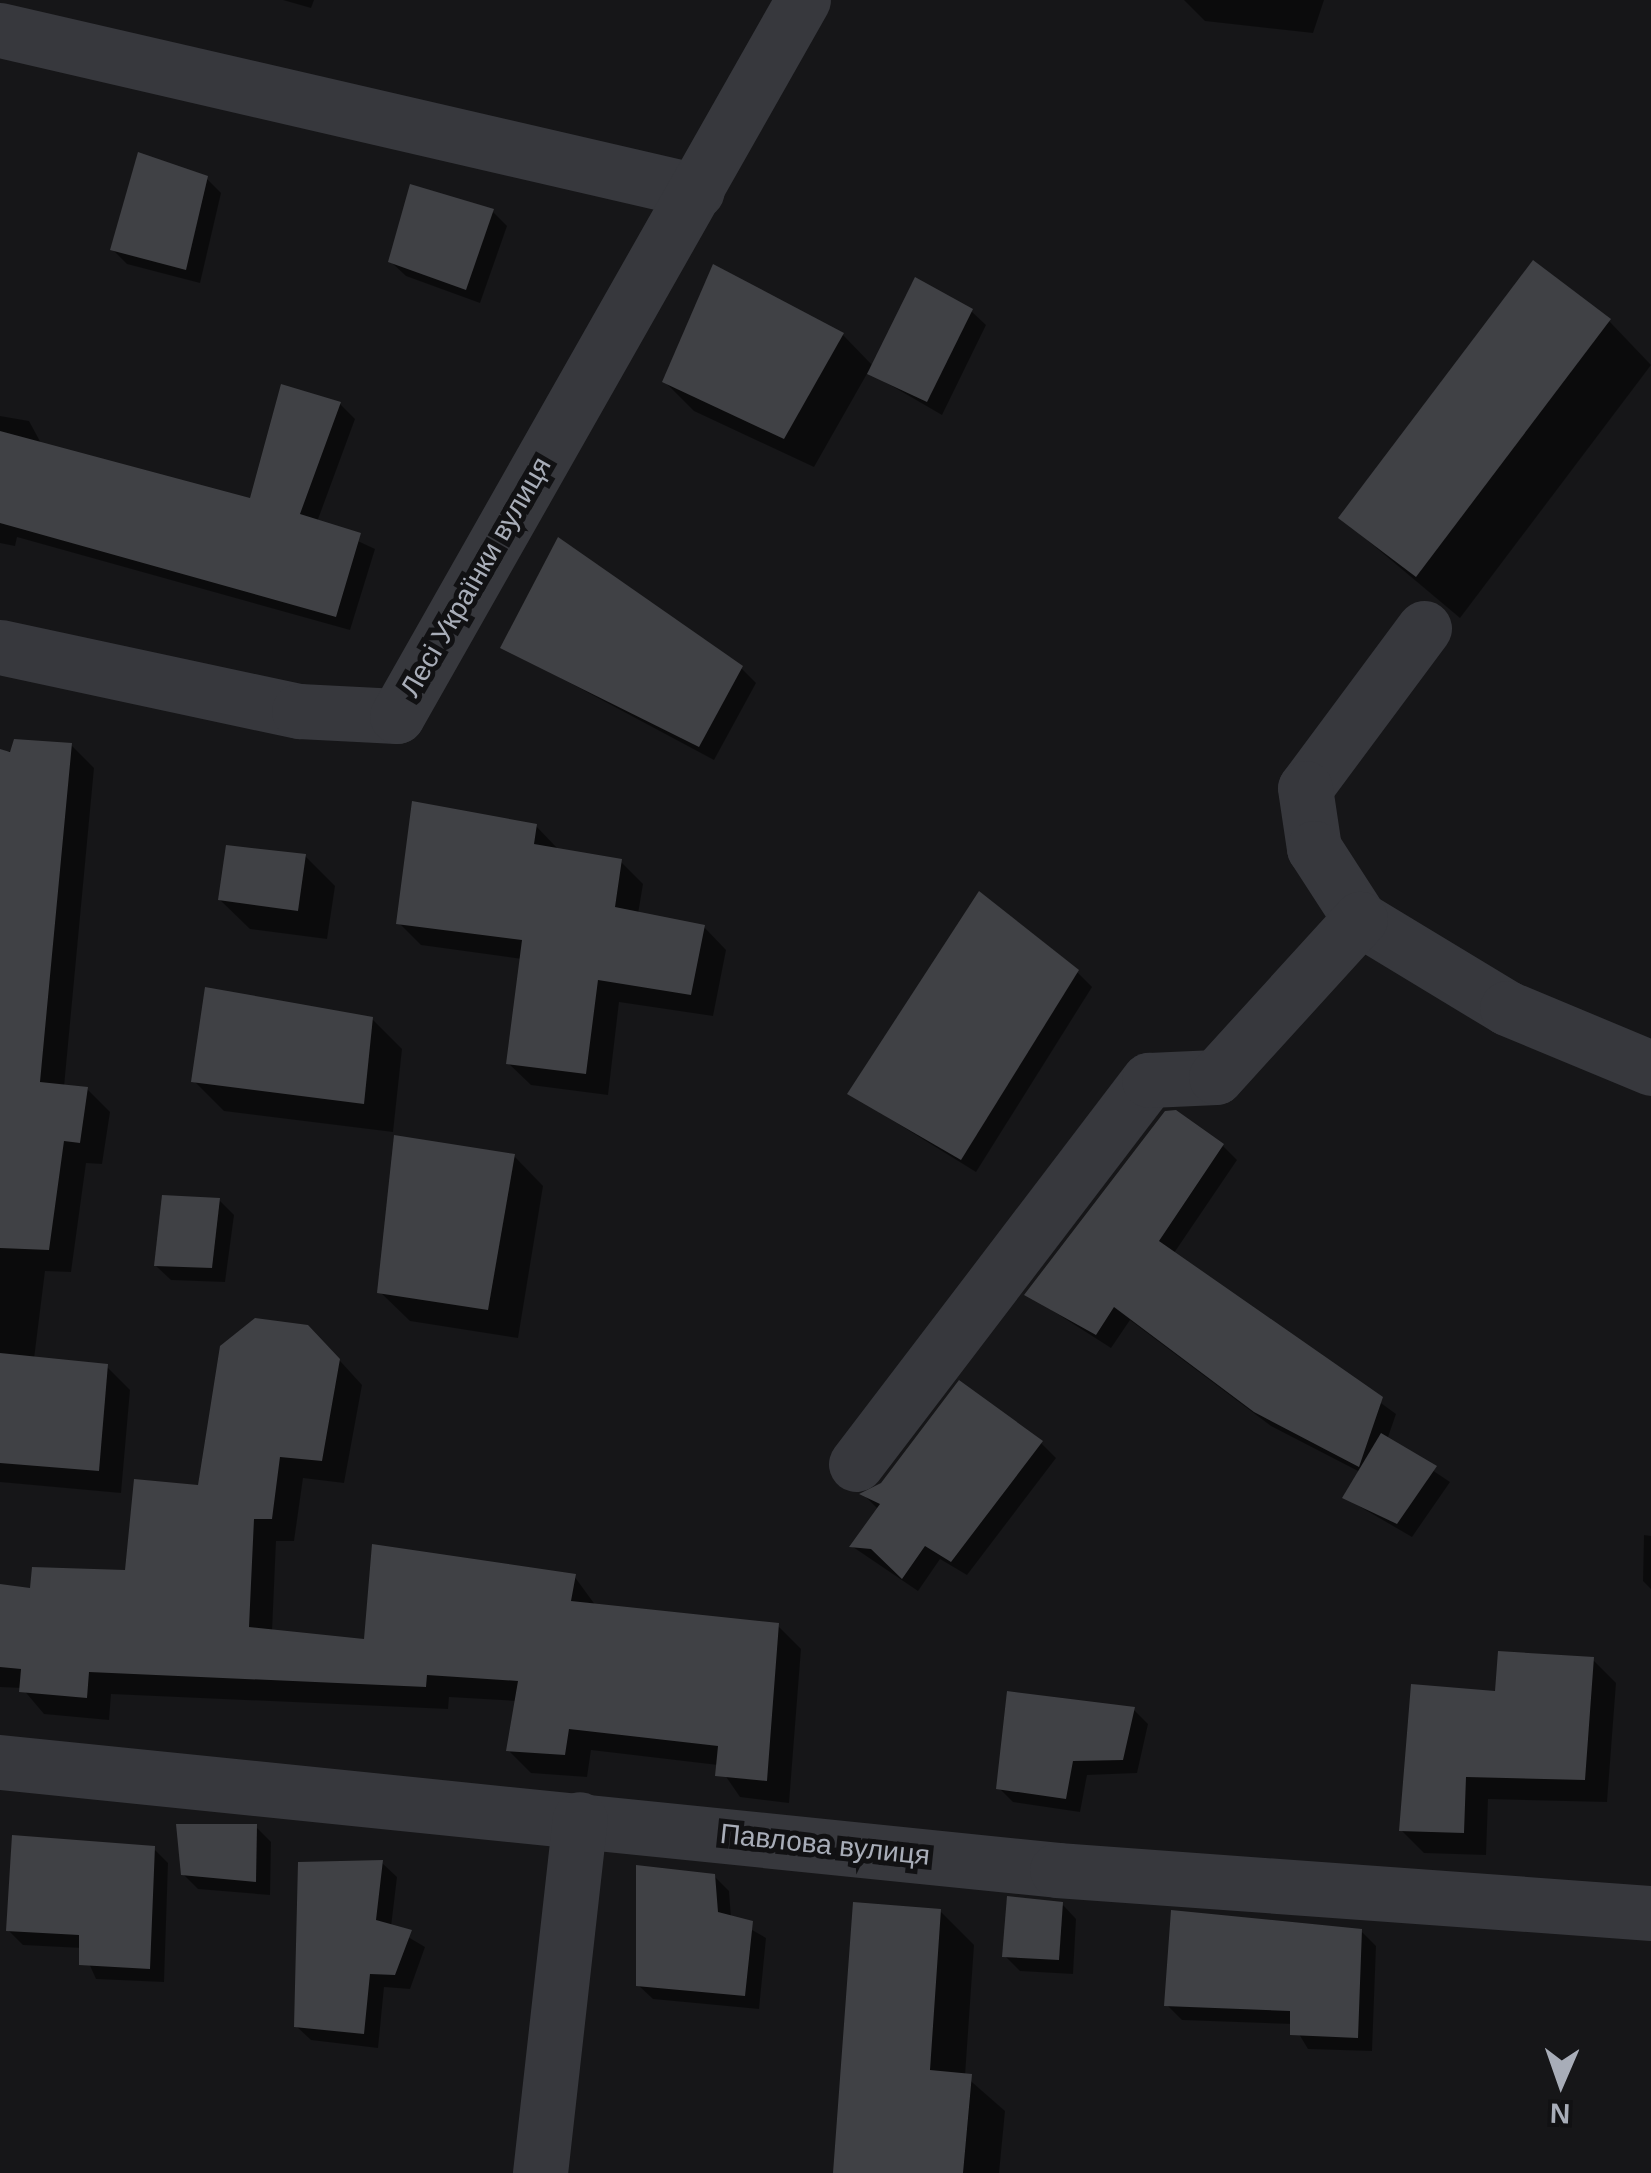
<!DOCTYPE html>
<html>
<head>
<meta charset="utf-8">
<style>
  body { margin:0 }
  #map { position:relative; width:1651px; height:2173px; overflow:hidden; background:#161618; font-family:Arial,sans-serif }
  div>[style] { position:absolute }
  [style*='--x'] { left:calc(var(--x)*1px); top:calc(var(--y)*1px); width:calc(var(--w)*1px); rotate:calc(var(--a)*1deg) }
  .shadow>* { inset:0; background:#0007 }
  .building>* { inset:0; background:#404145 }
  .minor>* { height:55px; margin:-27.5px; padding:0 27.5px; transform-origin:27.5px; border-radius:27.5px; background:#37383d }
  span { translate:-50% -50%; white-space:nowrap; text-align:center; line-height:1.15; -webkit-text-stroke:10px #111113; paint-order:stroke }
  .street-label { font-size:28px; color:#a8adb8 }
  .north { position:absolute; left:1511px; top:2033px; width:100px; height:100px; -webkit-text-stroke:8px #111113; paint-order:stroke; rotate:182deg; font-size:28px; font-weight:700; line-height:40px; text-align:center; color:#a8adb8 }
  .north::after { content:''; display:block; margin:auto; width:35px; height:45px; background:#a8adb8; clip-path:polygon(50% 0,100% 100%,50% 72%,0 100%) }
</style>
</head>
<body>
<div id="map">
  <div class="shadow">
    <i style="clip-path:polygon(283px 0,314px 0,311px 8px)"></i>
    <i style="clip-path:polygon(1184px 0,1324px 0,1313px 33px,1205px 21px)"></i>
    <i style="clip-path:polygon(206px 178px,221px 193px,200px 283px,127px 264px,113px 250px)"></i>
    <i style="clip-path:polygon(492px 211px,507px 226px,480px 303px,406px 276px,391px 262px)"></i>
    <i style="clip-path:polygon(714px 267px,843px 335px,873px 366px,971px 311px,986px 325px,942px 415px,868px 372px,814px 467px,694px 411px,664px 381px)"></i>
    <i style="clip-path:polygon(1609px 321px,1651px 365px,1460px 618px,1341px 518px)"></i>
    <i style="clip-path:polygon(340px 404px,355px 419px,317px 522px,375px 549px,350px 630px,17px 537px,15px 546px,0 543px,0 416px,29px 421px,42px 445px,252px 501px)"></i>
    <i style="clip-path:polygon(503px 647px,741px 668px,756px 683px,714px 760px)"></i>
    <i style="clip-path:polygon(71px 745px,94px 768px,64px 1087px,87px 1089px,110px 1112px,102px 1164px,86px 1163px,71px 1272px,45px 1271px,34px 1359px,107px 1367px,130px 1390px,121px 1493px,0 1482px,0 752px)"></i>
    <i style="clip-path:polygon(536px 826px,558px 849px,621px 862px,643px 884px,638px 914px,704px 927px,726px 950px,713px 1016px,619px 1002px,608px 1095px,531px 1085px,508px 1063px,522px 959px,421px 945px,399px 923px)"></i>
    <i style="clip-path:polygon(305px 856px,335px 886px,327px 939px,250px 929px,220px 900px)"></i>
    <i style="clip-path:polygon(1077px 972px,1092px 987px,976px 1172px,850px 1094px)"></i>
    <i style="clip-path:polygon(372px 1019px,402px 1049px,393px 1132px,224px 1111px,194px 1081px)"></i>
    <i style="clip-path:polygon(1223px 1146px,1237px 1160px,1174px 1253px,1396px 1414px,1387px 1440px,1450px 1482px,1412px 1537px,1345px 1498px,1360px 1472px,1271px 1426px,1130px 1320px,1111px 1348px,1028px 1295px)"></i>
    <i style="clip-path:polygon(514px 1156px,543px 1186px,518px 1338px,410px 1321px,380px 1292px)"></i>
    <i style="clip-path:polygon(219px 1200px,234px 1215px,225px 1282px,171px 1280px,156px 1266px)"></i>
    <i style="clip-path:polygon(331px 1351px,362px 1385px,344px 1483px,303px 1478px,294px 1541px,276px 1541px,272px 1632px,366px 1642px,574px 1576px,596px 1606px,778px 1626px,801px 1649px,789px 1803px,740px 1797px,718px 1765px,591px 1750px,587px 1777px,531px 1773px,508px 1750px,517px 1701px,449px 1697px,448px 1709px,111px 1694px,109px 1720px,44px 1714px,22px 1688px,0 1687px,0 1586px,32px 1591px,127px 1573px)"></i>
    <i style="clip-path:polygon(1041px 1443px,1056px 1458px,967px 1575px,940px 1559px,918px 1591px,853px 1547px,879px 1510px,864px 1495px)"></i>
    <i style="clip-path:polygon(1644px 1535px,1651px 1536px,1651px 1589px,1643px 1581px)"></i>
    <i style="clip-path:polygon(1593px 1660px,1616px 1683px,1607px 1802px,1488px 1799px,1486px 1855px,1424px 1853px,1401px 1830px,1497px 1694px)"></i>
    <i style="clip-path:polygon(1133px 1709px,1148px 1724px,1137px 1773px,1087px 1775px,1080px 1812px,1013px 1802px,999px 1788px)"></i>
    <i style="clip-path:polygon(256px 1827px,271px 1842px,270px 1895px,198px 1889px,183px 1874px)"></i>
    <i style="clip-path:polygon(153px 1848px,168px 1863px,164px 1982px,96px 1979px,82px 1948px,23px 1945px,8px 1930px)"></i>
    <i style="clip-path:polygon(382px 1863px,397px 1877px,391px 1927px,425px 1947px,410px 1989px,384px 1987px,378px 2048px,311px 2040px,296px 2026px)"></i>
    <i style="clip-path:polygon(714px 1876px,729px 1891px,731px 1918px,766px 1938px,759px 2009px,653px 1999px,638px 1985px)"></i>
    <i style="clip-path:polygon(1062px 1904px,1076px 1919px,1073px 1974px,1020px 1971px,1005px 1956px)"></i>
    <i style="clip-path:polygon(940px 1911px,974px 1945px,965px 2076px,1005px 2111px,999px 2173px,836px 2173px)"></i>
    <i style="clip-path:polygon(1361px 1931px,1376px 1946px,1372px 2051px,1308px 2049px,1293px 2024px,1182px 2020px,1167px 2005px)"></i>
  </div>
  <div class="building">
    <i style="clip-path:polygon(138px 152px,208px 176px,186px 270px,110px 250px)"></i>
    <i style="clip-path:polygon(410px 184px,494px 209px,466px 290px,388px 262px)"></i>
    <i style="clip-path:polygon(1533px 260px,1611px 319px,1416px 577px,1338px 518px)"></i>
    <i style="clip-path:polygon(713px 264px,844px 333px,784px 439px,662px 382px)"></i>
    <i style="clip-path:polygon(915px 277px,973px 309px,927px 402px,867px 374px)"></i>
    <i style="clip-path:polygon(281px 384px,341px 402px,300px 514px,361px 533px,336px 617px,0 523px,0 431px,250px 498px)"></i>
    <i style="clip-path:polygon(558px 537px,743px 666px,699px 747px,500px 648px)"></i>
    <i style="clip-path:polygon(14px 739px,72px 743px,40px 1082px,88px 1087px,80px 1143px,64px 1141px,49px 1250px,0 1248px,0 749px,10px 752px)"></i>
    <i style="clip-path:polygon(412px 801px,537px 824px,534px 844px,622px 859px,615px 907px,705px 925px,691px 995px,598px 980px,586px 1074px,506px 1064px,522px 940px,396px 924px)"></i>
    <i style="clip-path:polygon(226px 845px,306px 854px,298px 911px,218px 900px)"></i>
    <i style="clip-path:polygon(979px 891px,1079px 970px,961px 1160px,847px 1094px)"></i>
    <i style="clip-path:polygon(205px 987px,373px 1017px,364px 1104px,191px 1082px)"></i>
    <i style="clip-path:polygon(1176px 1110px,1224px 1144px,1159px 1241px,1383px 1397px,1359px 1467px,1254px 1412px,1114px 1307px,1096px 1335px,1024px 1295px,1165px 1111px)"></i>
    <i style="clip-path:polygon(394px 1135px,515px 1154px,488px 1310px,377px 1293px)"></i>
    <i style="clip-path:polygon(162px 1195px,220px 1198px,212px 1268px,154px 1266px)"></i>
    <i style="clip-path:polygon(255px 1318px,308px 1325px,340px 1359px,322px 1461px,280px 1457px,272px 1519px,254px 1519px,249px 1627px,364px 1639px,372px 1544px,576px 1574px,571px 1601px,779px 1623px,767px 1781px,715px 1776px,718px 1746px,569px 1729px,565px 1755px,506px 1751px,518px 1681px,427px 1675px,426px 1687px,89px 1672px,87px 1698px,19px 1692px,21px 1669px,0 1667px,0 1584px,30px 1588px,32px 1567px,125px 1570px,134px 1479px,198px 1485px,220px 1346px)"></i>
    <i style="clip-path:polygon(0 1353px,108px 1364px,99px 1471px,0 1463px)"></i>
    <i style="clip-path:polygon(959px 1380px,1043px 1441px,951px 1562px,925px 1546px,902px 1579px,871px 1549px,849px 1547px,880px 1504px,859px 1494px,881px 1483px)"></i>
    <i style="clip-path:polygon(1381px 1433px,1437px 1466px,1397px 1524px,1342px 1498px)"></i>
    <i style="clip-path:polygon(1498px 1651px,1594px 1657px,1585px 1780px,1466px 1777px,1464px 1833px,1399px 1831px,1411px 1684px,1495px 1691px)"></i>
    <i style="clip-path:polygon(1007px 1691px,1135px 1707px,1123px 1760px,1073px 1761px,1066px 1799px,996px 1789px)"></i>
    <i style="clip-path:polygon(176px 1824px,257px 1824px,256px 1882px,181px 1875px)"></i>
    <i style="clip-path:polygon(12px 1835px,155px 1846px,150px 1969px,79px 1965px,79px 1935px,6px 1931px)"></i>
    <i style="clip-path:polygon(383px 1860px,376px 1920px,412px 1930px,395px 1975px,370px 1974px,364px 2034px,294px 2027px,298px 1862px)"></i>
    <i style="clip-path:polygon(636px 1865px,715px 1874px,718px 1912px,753px 1921px,745px 1996px,636px 1986px)"></i>
    <i style="clip-path:polygon(1007px 1896px,1063px 1902px,1059px 1960px,1002px 1957px)"></i>
    <i style="clip-path:polygon(853px 1902px,941px 1909px,930px 2070px,972px 2074px,963px 2173px,833px 2173px)"></i>
    <i style="clip-path:polygon(1171px 1910px,1362px 1929px,1358px 2038px,1290px 2035px,1290px 2011px,1164px 2006px)"></i>
  </div>
  <div class="minor">
    <i style="--x:0;--y:30;--w:715;--a:13.01"></i>
    <i style="--x:1424;--y:628;--w:199;--a:126.6"></i>
    <i style="--x:1305;--y:788;--w:61;--a:81.5"></i>
    <i style="--x:1314;--y:848;--w:85;--a:57.1"></i>
    <i style="--x:1360;--y:919;--w:172;--a:31.2"></i>
    <i style="--x:1507;--y:1008;--w:156;--a:22.6"></i>
    <i style="--x:0;--y:647;--w:306;--a:12.1"></i>
    <i style="--x:299;--y:711;--w:98;--a:2.9"></i>
    <i style="--x:397;--y:716;--w:823;--a:-60.45"></i>
    <i style="--x:856;--y:1464;--w:483;--a:-52.7"></i>
    <i style="--x:1149;--y:1080;--w:67;--a:-2.6"></i>
    <i style="--x:1216;--y:1077;--w:214;--a:-47.7"></i>
    <i style="--x:0;--y:1762;--w:1063;--a:5.83"></i>
    <i style="--x:1057;--y:1870;--w:596;--a:4.14"></i>
    <i style="--x:540;--y:2173;--w:356;--a:-83.6"></i>
  </div>
  <div class="street-label">
    <span style="left:476px;top:577px;rotate:-60deg">Лесі Українки вулиця</span>
    <span style="left:825px;top:1845px;rotate:6deg">Павлова вулиця</span>
  </div>
  <div class="north">N</div>
</div>
</body>
</html>
